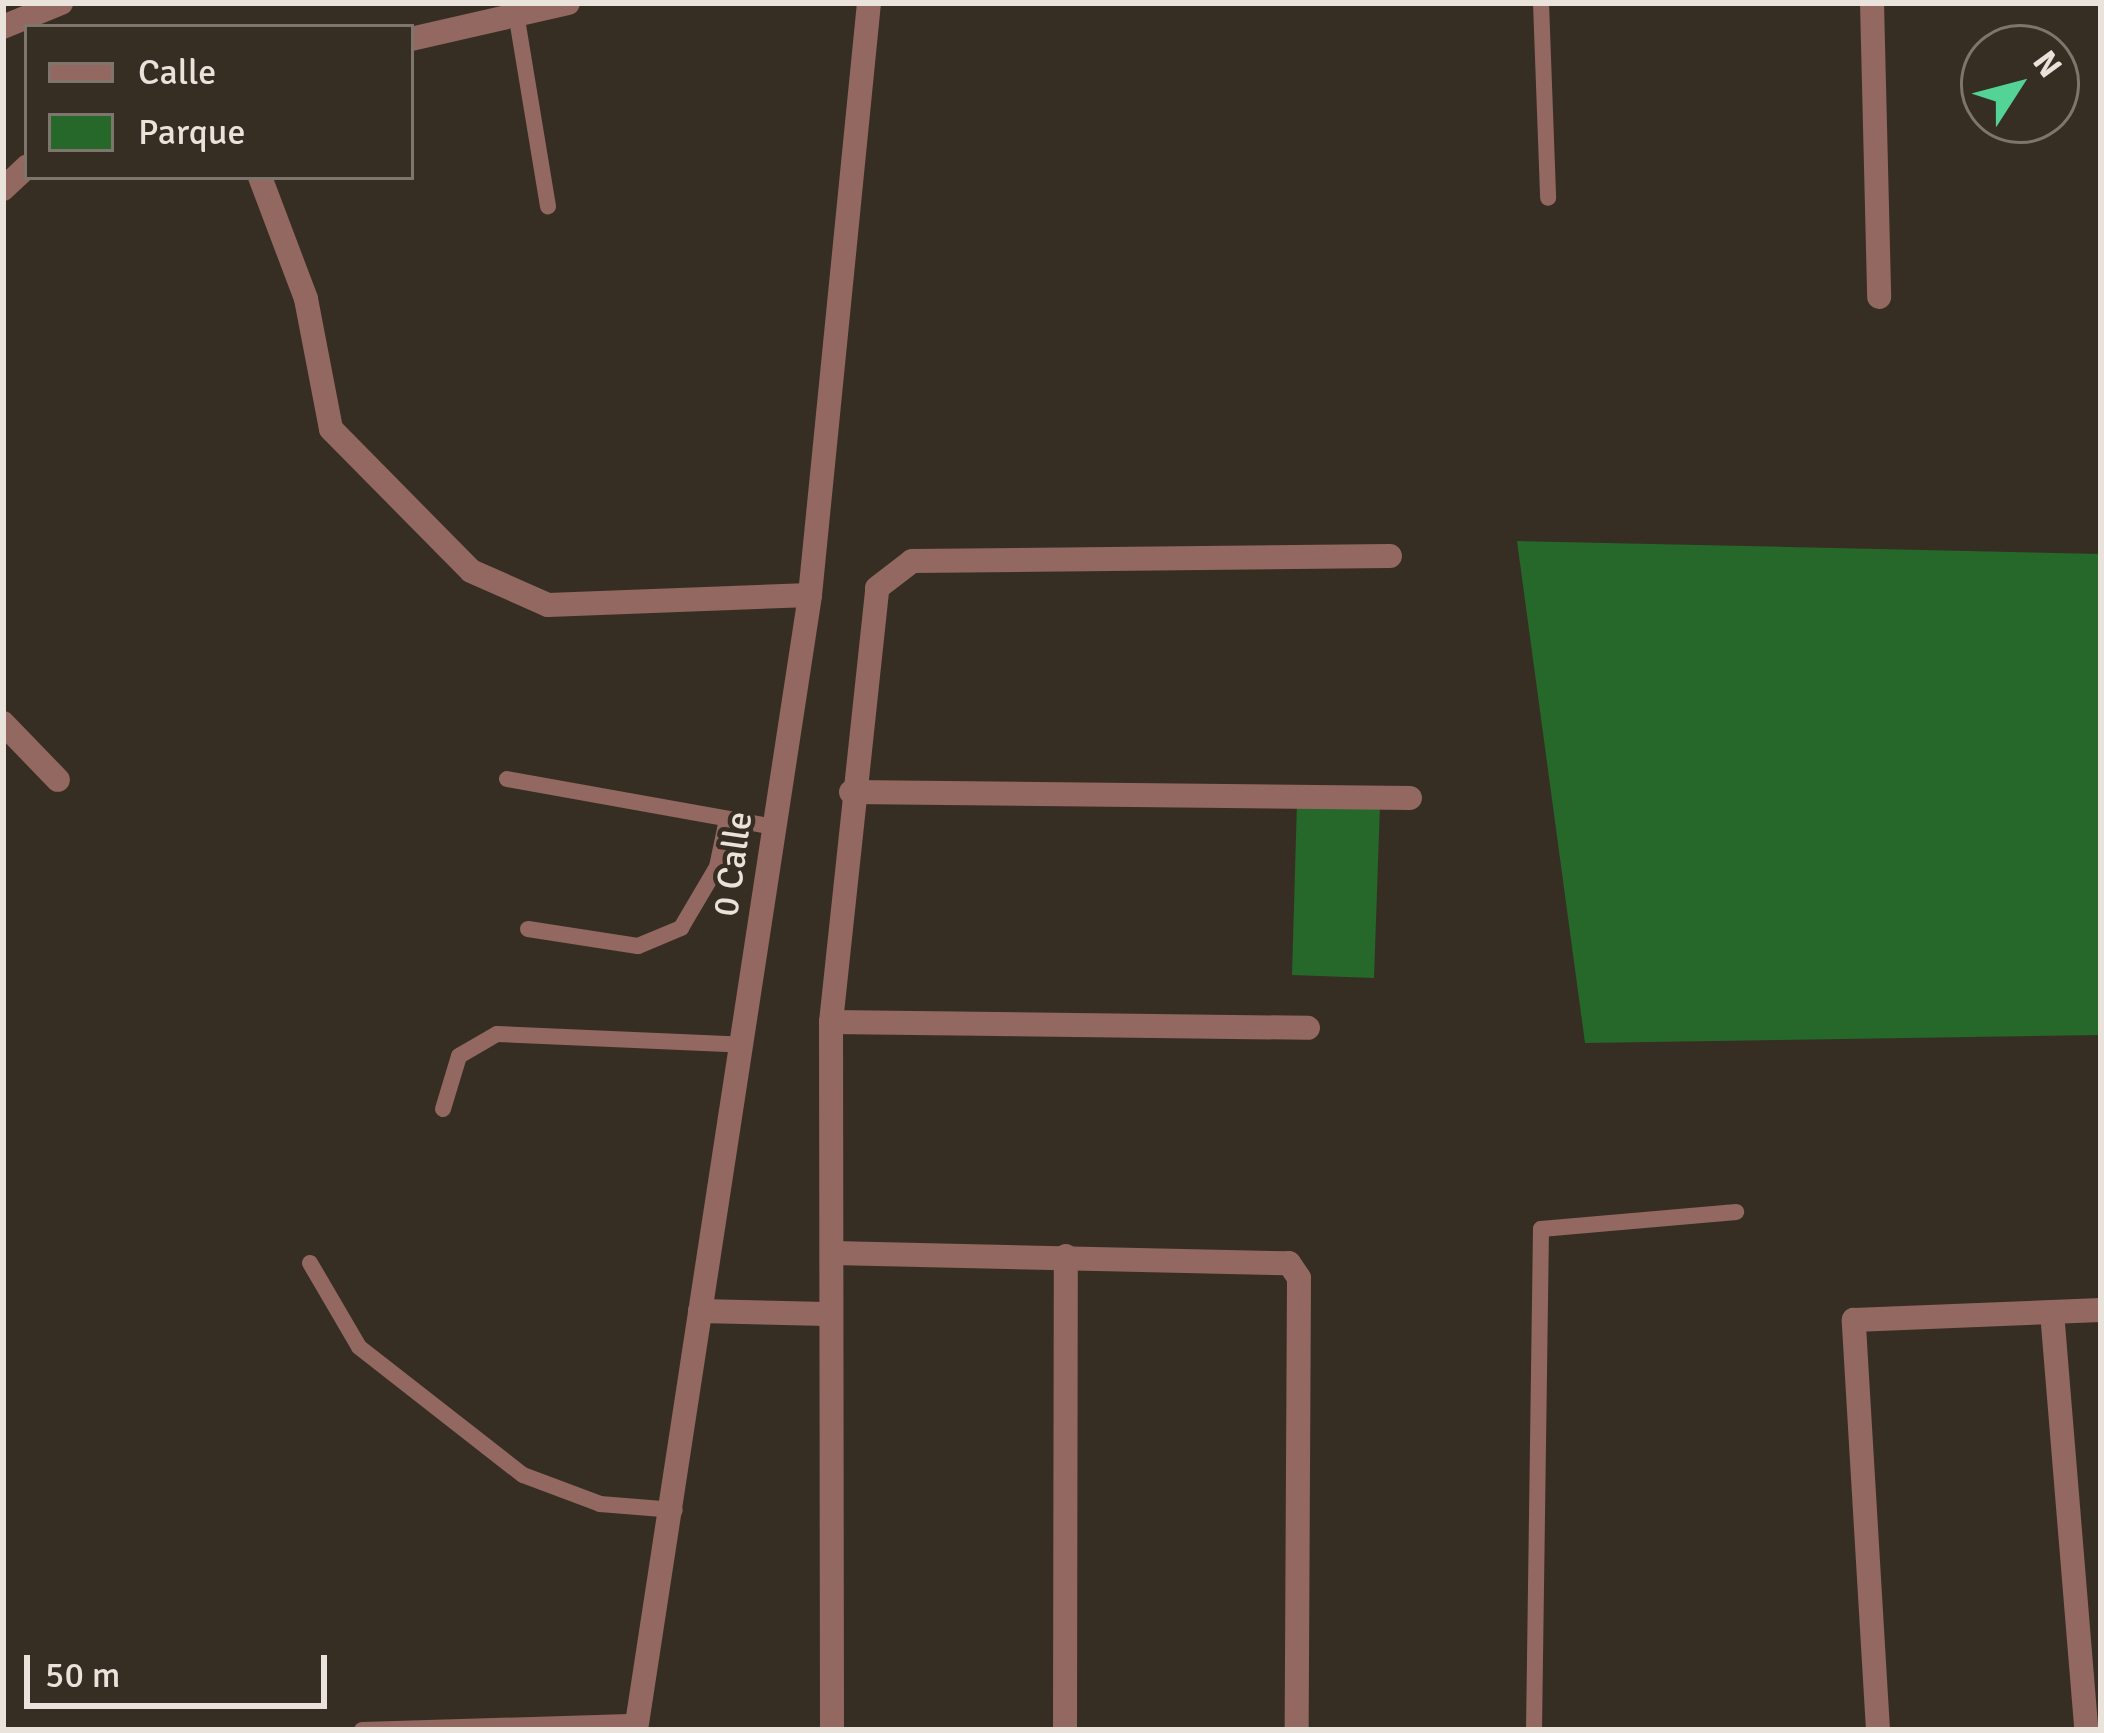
<!DOCTYPE html>
<html>
<head>
<meta charset="utf-8">
<style>
  body { margin:0 }
  #map { position:relative; width:2104px; height:1733px; overflow:hidden; background:#372e23; font-family:Signika,sans-serif }
  div>[style] { position:absolute }
  [style*='--x'] { left:calc(var(--x)*1px); top:calc(var(--y)*1px); width:calc(var(--w)*1px); rotate:calc(var(--a)*1deg) }
  .green>* { inset:0; background:#256829 }
  .lane>* { height:16px; margin:-8px; padding:0 8px; transform-origin:8px; border-radius:8px; background:#936860 }
  .street>* { height:24px; margin:-12px; padding:0 12px; transform-origin:12px; border-radius:12px; background:#936860 }
  span { translate:-50% -50%; white-space:nowrap; text-align:center; line-height:1.15; -webkit-text-stroke:9px #372e23; paint-order:stroke }
  .street-label { font-size:36px; color:#e9e3dc }
  .frame { position:absolute; inset:0; border:6px solid #e9e3dc; pointer-events:none }
  .legend { position:absolute; left:24px; top:24px; width:390px; height:156px; box-sizing:border-box; background:#372e23; border:3px solid #7e766d; margin:0; padding:15px 21px; list-style:none; font-size:36px; color:#e9e3dc }
  .legend li { display:flex; align-items:center; gap:24px; height:60px }
  .legend b { width:60px; border:3px solid #7e766d }
  .north { position:absolute; left:1960px; top:24px; width:120px; height:120px; box-sizing:border-box; background:#372e23; border:3px solid #7e766d; border-radius:50%; rotate:54deg; font-size:33px; font-weight:700; line-height:48px; text-align:center; color:#e9e3dc }
  .north::after { content:''; display:block; margin:auto; width:42px; height:54px; background:#53d396; clip-path:polygon(50% 0,100% 100%,50% 72%,0 100%) }
  .scale { position:absolute; left:24px; top:1655px; width:303px; height:54px; box-sizing:border-box; border:6px solid #e9e3dc; border-top:0; padding-left:15px; font-size:36px; line-height:42px; white-space:nowrap; color:#e9e3dc; -webkit-text-stroke:9px #372e23; paint-order:stroke }
</style>
</head>
<body>
<div id="map">
  <div class="green">
    <i style="clip-path:polygon(1517px 541px,2101px 554px,2101px 1035px,1585px 1043px)"></i>
    <i style="clip-path:polygon(1297px 802px,1380px 805px,1374px 978px,1292px 975px)"></i>
  </div>
  <div class="lane">
    <i style="--x:1541;--y:3;--w:195;--a:87.9"></i>
    <i style="--x:517;--y:19;--w:190;--a:80.6"></i>
    <i style="--x:507;--y:779;--w:272;--a:10.2"></i>
    <i style="--x:528;--y:929;--w:111;--a:8.8"></i>
    <i style="--x:638;--y:946;--w:47;--a:-22.7"></i>
    <i style="--x:681;--y:928;--w:71;--a:-59.5"></i>
    <i style="--x:717;--y:867;--w:49;--a:-78.2"></i>
    <i style="--x:443;--y:1109;--w:55;--a:-73.2"></i>
    <i style="--x:459;--y:1056;--w:44;--a:-30.1"></i>
    <i style="--x:497;--y:1034;--w:247;--a:2.5"></i>
    <i style="--x:310;--y:1263;--w:97;--a:59.7"></i>
    <i style="--x:359;--y:1347;--w:208;--a:38"></i>
    <i style="--x:523;--y:1475;--w:82;--a:20.6"></i>
    <i style="--x:600;--y:1504;--w:75;--a:4.6"></i>
    <i style="--x:362;--y:1730;--w:275;--a:-1.7"></i>
    <i style="--x:1534;--y:1730;--w:501;--a:-89.2"></i>
    <i style="--x:1541;--y:1229;--w:196;--a:-5"></i>
  </div>
  <div class="street">
    <i style="--x:1872;--y:3;--w:294;--a:88.6"></i>
    <i style="--x:3;--y:27;--w:63;--a:-22.5"></i>
    <i style="--x:411;--y:39;--w:161;--a:-12.9"></i>
    <i style="--x:260;--y:177;--w:130;--a:69.3"></i>
    <i style="--x:306;--y:299;--w:132;--a:79.1"></i>
    <i style="--x:331;--y:429;--w:199;--a:45.4"></i>
    <i style="--x:471;--y:571;--w:84;--a:23.8"></i>
    <i style="--x:548;--y:605;--w:262;--a:-2.2"></i>
    <i style="--x:3;--y:189;--w:33;--a:-43"></i>
    <i style="--x:3;--y:723;--w:79;--a:46"></i>
    <i style="--x:851;--y:792;--w:559;--a:0.61"></i>
    <i style="--x:831;--y:1022;--w:477;--a:0.7"></i>
    <i style="--x:833;--y:1253;--w:456;--a:1.3"></i>
    <i style="--x:1289;--y:1263;--w:18;--a:56"></i>
    <i style="--x:1299;--y:1278;--w:452;--a:90.3"></i>
    <i style="--x:700;--y:1311;--w:127;--a:1.4"></i>
    <i style="--x:2052;--y:1312;--w:419;--a:85.3"></i>
    <i style="--x:636;--y:1730;--w:1148;--a:-81.28"></i>
    <i style="--x:810;--y:595;--w:595;--a:-84.31"></i>
    <i style="--x:832;--y:1730;--w:708;--a:-90.08"></i>
    <i style="--x:831;--y:1022;--w:436;--a:-83.9"></i>
    <i style="--x:877;--y:588;--w:44;--a:-37.6"></i>
    <i style="--x:912;--y:561;--w:478;--a:-0.6"></i>
    <i style="--x:1065;--y:1730;--w:474;--a:-89.9"></i>
    <i style="--x:1878;--y:1730;--w:411;--a:-93.4"></i>
    <i style="--x:1854;--y:1320;--w:247;--a:-2.3"></i>
  </div>
  <div class="street-label">
    <span style="left:733px;top:864px;rotate:-82deg">0 Calle</span>
  </div>
  <div class="frame"></div>
  <ul class="legend">
  <li><b style="height:15px;background:#936860"></b>Calle</li>
  <li><b style="height:33px;background:#256829"></b>Parque</li>
  </ul>
  <div class="north">N</div>
  <div class="scale">50 m</div>
</div>
</body>
</html>
